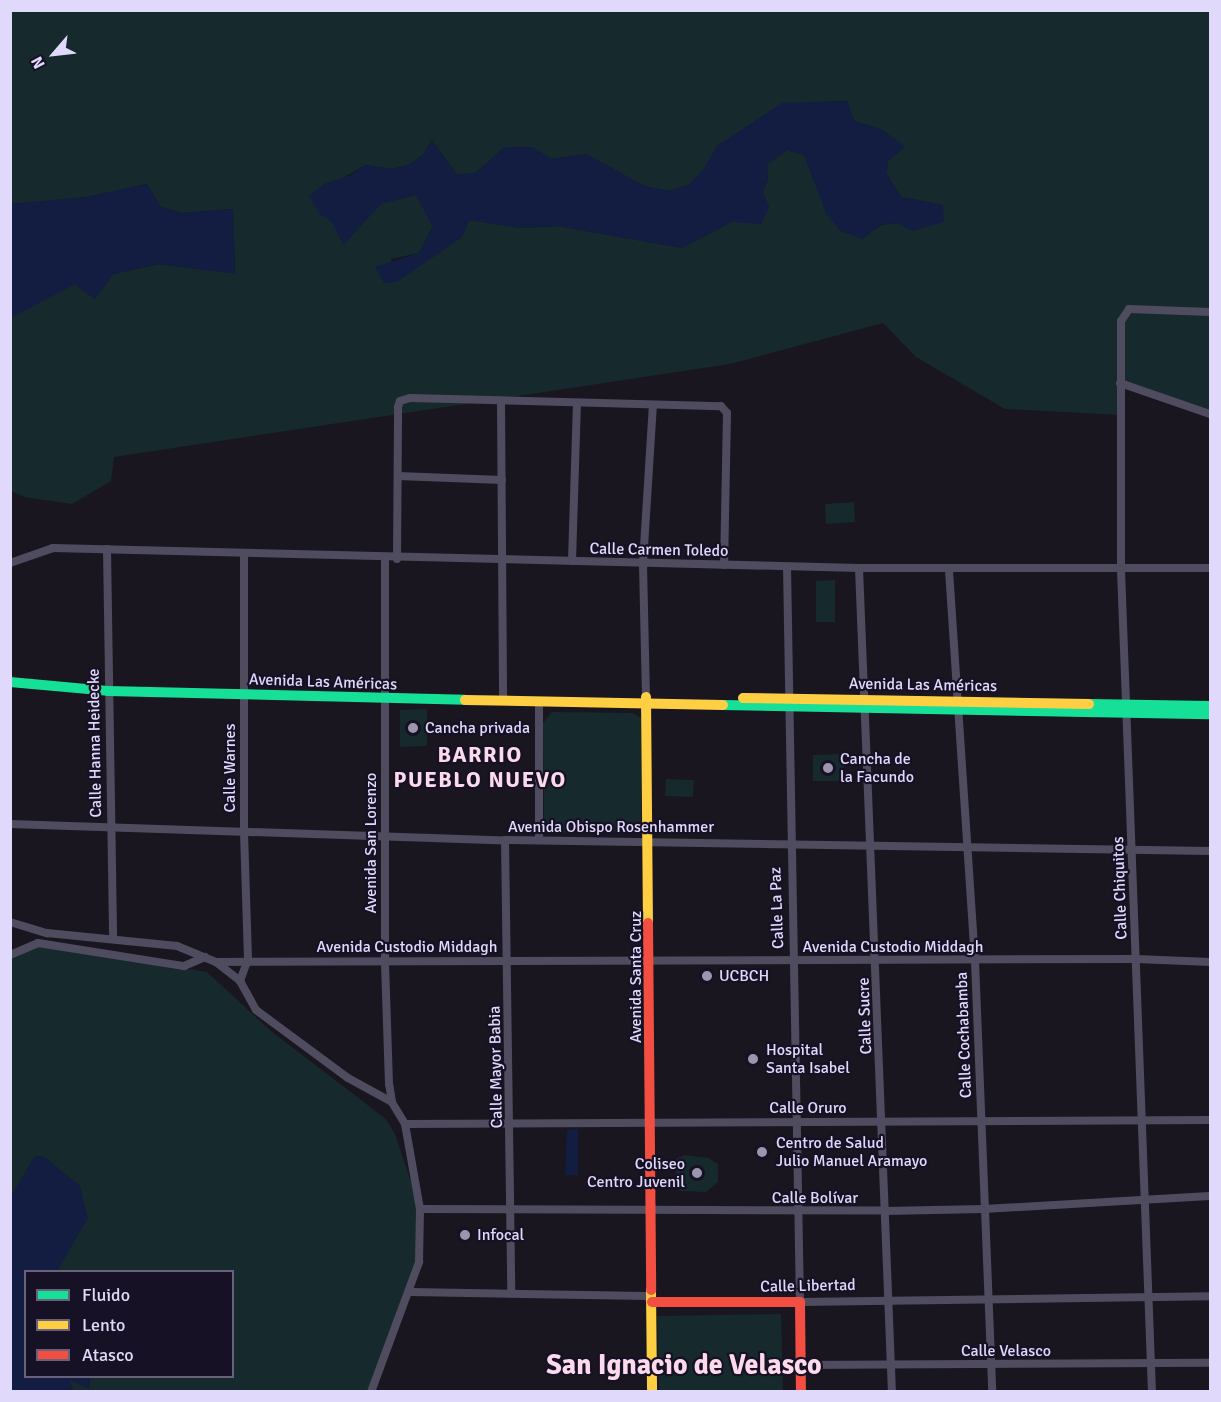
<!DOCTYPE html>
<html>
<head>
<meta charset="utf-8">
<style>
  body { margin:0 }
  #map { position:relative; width:1221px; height:1402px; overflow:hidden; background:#191620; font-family:Signika,sans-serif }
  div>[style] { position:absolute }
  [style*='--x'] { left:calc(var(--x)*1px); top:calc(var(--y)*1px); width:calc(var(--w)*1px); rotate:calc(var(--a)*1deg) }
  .green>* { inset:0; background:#16292c }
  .water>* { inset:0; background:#121d41 }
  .street>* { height:8px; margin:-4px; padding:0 4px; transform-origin:4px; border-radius:4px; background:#4f4c60 }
  .fast>* { height:10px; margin:-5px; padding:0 5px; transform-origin:5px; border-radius:5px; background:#16e098 }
  .slow>* { height:10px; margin:-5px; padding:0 5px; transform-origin:5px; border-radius:5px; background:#ffcf43 }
  .jam>* { height:10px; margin:-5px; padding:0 5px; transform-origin:5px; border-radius:5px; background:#f24e42 }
  .dots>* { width:16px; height:16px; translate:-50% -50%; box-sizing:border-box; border:3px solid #171125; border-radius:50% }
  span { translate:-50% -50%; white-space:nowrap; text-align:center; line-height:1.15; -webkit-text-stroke:4.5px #171125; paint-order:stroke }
  .street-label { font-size:16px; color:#e1d9fb }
  .poi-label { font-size:16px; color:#e1d9fb }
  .left { translate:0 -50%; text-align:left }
  .right { translate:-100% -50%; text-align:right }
  .district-label { font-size:22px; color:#fcdaec; font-weight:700; letter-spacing:1.5px }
  .town-label { font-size:28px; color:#fcdaec; font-weight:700 }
  .frame { position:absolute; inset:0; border:12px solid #e1d9fb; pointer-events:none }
  .legend { position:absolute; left:24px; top:1270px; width:210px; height:108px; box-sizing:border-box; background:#171125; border:2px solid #68617b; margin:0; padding:8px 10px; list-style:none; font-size:18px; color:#e1d9fb }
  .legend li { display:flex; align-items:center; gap:12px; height:30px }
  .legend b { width:30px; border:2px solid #68617b }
  .north { position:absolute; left:24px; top:24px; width:60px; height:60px; -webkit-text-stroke:4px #171125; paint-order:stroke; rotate:242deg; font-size:16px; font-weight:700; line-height:24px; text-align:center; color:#e1d9fb }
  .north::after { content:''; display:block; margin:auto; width:21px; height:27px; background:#e1d9fb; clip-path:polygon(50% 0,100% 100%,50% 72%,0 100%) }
</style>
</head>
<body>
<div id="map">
  <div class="green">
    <i style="clip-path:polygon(evenodd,10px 11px,1210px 11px,1210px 414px,1120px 383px,1121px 415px,1005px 409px,916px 357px,883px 323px,730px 364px,114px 457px,111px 481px,72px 504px,24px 497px,11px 491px,12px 315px,75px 284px,95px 299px,113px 274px,159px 264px,235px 273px,233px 209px,182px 213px,161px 207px,147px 184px,87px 197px,11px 204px,10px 11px,847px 101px,854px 121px,881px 129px,904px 147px,888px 161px,886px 173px,901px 197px,943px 205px,897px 223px,881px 225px,863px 238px,841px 231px,827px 214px,804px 155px,787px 150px,767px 164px,768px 179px,763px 192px,731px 222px,682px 248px,558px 226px,522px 228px,469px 220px,462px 237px,397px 281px,391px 259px,419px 253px,433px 226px,416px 195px,381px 203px,344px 244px,332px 222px,341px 179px,366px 165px,391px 169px,409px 165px,422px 156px,432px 140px,457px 175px,475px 173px,504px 148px,532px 147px,551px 159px,586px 154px,644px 186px,668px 191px,688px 186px,704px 169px,717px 146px,782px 104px,847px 101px)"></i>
    <i style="clip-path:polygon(854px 502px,855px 522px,826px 524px,825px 504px)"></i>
    <i style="clip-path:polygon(835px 580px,835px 622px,816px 622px,816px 581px)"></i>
    <i style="clip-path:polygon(427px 709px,427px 746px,400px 747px,400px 710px)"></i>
    <i style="clip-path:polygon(552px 712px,633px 713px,641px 718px,641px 823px,636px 831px,552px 833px,544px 827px,543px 723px)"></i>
    <i style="clip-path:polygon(844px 754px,844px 781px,813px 781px,813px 755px)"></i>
    <i style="clip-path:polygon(666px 779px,694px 780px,693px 797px,665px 796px)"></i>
    <i style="clip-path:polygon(38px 943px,207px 972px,271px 1031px,386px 1119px,395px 1134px,420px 1209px,419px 1262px,371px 1391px,73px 1391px,69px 1379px,89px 1388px,90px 1377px,232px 1376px,232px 1272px,57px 1271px,80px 1186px,44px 1157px,35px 1156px,11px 1197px,11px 955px)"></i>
    <i style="clip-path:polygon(684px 1155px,708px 1158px,718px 1164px,718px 1182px,706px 1192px,680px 1191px,676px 1186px,676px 1159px)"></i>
    <i style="clip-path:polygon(781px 1314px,783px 1391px,659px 1391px,657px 1316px)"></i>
  </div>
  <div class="water">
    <i style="clip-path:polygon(847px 101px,854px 121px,881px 129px,905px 147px,888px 161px,886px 173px,901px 197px,943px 205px,944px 222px,912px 231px,897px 223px,882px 224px,863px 239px,841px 231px,827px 215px,804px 155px,787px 150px,767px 164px,768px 179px,763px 192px,769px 207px,761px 224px,731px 222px,682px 248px,558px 226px,522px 228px,469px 220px,462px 237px,397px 282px,384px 283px,375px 267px,419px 253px,433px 227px,416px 195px,381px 204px,343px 245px,332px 222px,320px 214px,309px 196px,324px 184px,349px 176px,366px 165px,391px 169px,409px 165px,422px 156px,432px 140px,457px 175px,475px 173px,504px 148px,532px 147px,551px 159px,586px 154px,644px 186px,668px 191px,688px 185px,704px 169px,717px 146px,782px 103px)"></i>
    <i style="clip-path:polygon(147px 184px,161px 207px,182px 213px,233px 209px,235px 274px,159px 264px,113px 274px,95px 299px,75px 284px,11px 318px,11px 204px,87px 197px)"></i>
    <i style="clip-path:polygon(578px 1129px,578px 1175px,565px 1175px,567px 1130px)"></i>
    <i style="clip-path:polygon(35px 1156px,44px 1157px,80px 1186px,88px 1218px,57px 1271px,26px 1272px,26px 1376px,90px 1377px,89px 1389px,70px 1380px,73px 1391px,11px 1391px,11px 1197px)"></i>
  </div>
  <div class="street">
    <i style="--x:1120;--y:383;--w:95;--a:19"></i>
    <i style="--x:501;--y:402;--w:298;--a:89.6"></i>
    <i style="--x:398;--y:476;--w:104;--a:2.2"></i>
    <i style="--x:107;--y:549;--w:388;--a:89.1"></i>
    <i style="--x:397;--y:559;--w:152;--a:-89.6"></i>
    <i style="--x:398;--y:407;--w:6;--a:-72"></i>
    <i style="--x:400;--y:401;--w:10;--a:-17"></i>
    <i style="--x:410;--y:398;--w:311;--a:1.5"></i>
    <i style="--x:721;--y:406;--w:9;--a:49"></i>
    <i style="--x:727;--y:413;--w:152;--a:91.1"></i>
    <i style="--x:572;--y:561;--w:158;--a:-88.2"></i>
    <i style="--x:10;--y:563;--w:46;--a:-19.2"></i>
    <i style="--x:53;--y:548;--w:806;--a:1.42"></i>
    <i style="--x:859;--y:568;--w:351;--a:0"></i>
    <i style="--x:787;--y:567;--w:735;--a:88.99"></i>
    <i style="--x:800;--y:1302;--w:410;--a:-0.8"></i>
    <i style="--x:859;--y:568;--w:825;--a:87.71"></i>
    <i style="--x:949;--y:570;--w:392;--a:86.2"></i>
    <i style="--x:975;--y:961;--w:431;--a:87.7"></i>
    <i style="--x:646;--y:697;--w:134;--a:-91.3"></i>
    <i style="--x:643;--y:563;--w:158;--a:-86.4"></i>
    <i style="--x:539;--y:701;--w:139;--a:90"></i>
    <i style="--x:10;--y:824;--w:495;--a:1.9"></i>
    <i style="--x:505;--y:840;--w:705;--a:0.89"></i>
    <i style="--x:505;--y:840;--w:453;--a:89.2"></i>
    <i style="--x:10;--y:922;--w:39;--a:17"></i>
    <i style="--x:47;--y:933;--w:131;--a:5.7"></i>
    <i style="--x:177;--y:946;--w:42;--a:22.3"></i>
    <i style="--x:216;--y:962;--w:31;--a:38"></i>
    <i style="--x:240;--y:981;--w:33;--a:61"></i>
    <i style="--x:256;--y:1010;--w:114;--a:36.5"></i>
    <i style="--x:348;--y:1078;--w:50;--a:28.6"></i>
    <i style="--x:10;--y:955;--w:30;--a:-23"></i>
    <i style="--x:38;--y:943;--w:148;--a:9"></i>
    <i style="--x:184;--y:966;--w:23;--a:-23"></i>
    <i style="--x:216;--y:962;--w:920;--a:-0.19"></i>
    <i style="--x:1136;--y:959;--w:74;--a:2.3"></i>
    <i style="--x:240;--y:981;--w:23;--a:-70"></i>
    <i style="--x:248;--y:959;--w:126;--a:-91.8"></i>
    <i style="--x:244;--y:833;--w:279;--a:-90"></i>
    <i style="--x:405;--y:1124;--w:805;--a:-0.28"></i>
    <i style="--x:420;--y:1209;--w:464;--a:0.2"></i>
    <i style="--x:884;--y:1211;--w:100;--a:-1.1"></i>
    <i style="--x:984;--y:1209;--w:226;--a:-3.3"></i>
    <i style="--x:411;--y:1292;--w:236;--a:1"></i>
    <i style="--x:647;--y:1296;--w:6;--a:51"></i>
    <i style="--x:801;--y:1365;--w:409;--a:-0.3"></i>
    <i style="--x:371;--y:1392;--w:139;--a:-69.7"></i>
    <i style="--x:419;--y:1262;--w:53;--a:-88.9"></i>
    <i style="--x:420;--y:1209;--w:86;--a:-100"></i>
    <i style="--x:405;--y:1124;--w:26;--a:-121"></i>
    <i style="--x:392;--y:1102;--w:18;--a:-99"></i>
    <i style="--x:389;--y:1084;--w:122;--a:-91.9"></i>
    <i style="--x:385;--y:962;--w:403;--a:-90"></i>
    <i style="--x:1152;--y:1392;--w:823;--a:-92.16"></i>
    <i style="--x:1121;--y:570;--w:249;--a:-90"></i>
    <i style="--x:1121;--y:321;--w:14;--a:-56"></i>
    <i style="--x:1129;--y:309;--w:81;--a:2.1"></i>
  </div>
  <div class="fast">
    <i style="--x:10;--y:682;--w:98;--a:5.2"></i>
    <i style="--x:108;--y:691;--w:357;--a:1.4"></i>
    <i style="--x:1089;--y:704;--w:121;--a:0.9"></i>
    <i style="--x:723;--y:705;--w:487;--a:1.1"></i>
  </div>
  <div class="slow">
    <i style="--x:646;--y:697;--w:226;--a:89.5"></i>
    <i style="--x:743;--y:698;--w:346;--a:1"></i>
    <i style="--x:465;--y:700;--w:258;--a:1.1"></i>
    <i style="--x:651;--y:1290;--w:102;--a:89.4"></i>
  </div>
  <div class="jam">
    <i style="--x:648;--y:923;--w:367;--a:89.5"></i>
    <i style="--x:652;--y:1302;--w:148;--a:0"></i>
    <i style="--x:800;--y:1302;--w:90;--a:89.4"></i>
  </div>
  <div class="dots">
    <i style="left:413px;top:728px;background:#9b95ae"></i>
    <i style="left:828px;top:768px;background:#9b95ae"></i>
    <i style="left:707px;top:976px;background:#9b95ae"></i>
    <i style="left:753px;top:1059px;background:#9b95ae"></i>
    <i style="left:762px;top:1152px;background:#9b95ae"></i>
    <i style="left:697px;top:1173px;background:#9b95ae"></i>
    <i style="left:465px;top:1235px;background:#9b95ae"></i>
  </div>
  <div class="street-label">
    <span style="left:659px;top:550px;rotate:1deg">Calle Carmen Toledo</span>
    <span style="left:323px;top:682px;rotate:2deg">Avenida Las Américas</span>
    <span style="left:923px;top:685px;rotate:1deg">Avenida Las Américas</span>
    <span style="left:95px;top:743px;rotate:-91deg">Calle Hanna Heidecke</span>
    <span style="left:230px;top:768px;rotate:-90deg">Calle Warnes</span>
    <span style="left:611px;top:827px">Avenida Obispo Rosenhammer</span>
    <span style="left:371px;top:843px;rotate:-90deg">Avenida San Lorenzo</span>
    <span style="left:1120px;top:888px;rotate:-92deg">Calle Chiquitos</span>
    <span style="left:777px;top:908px;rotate:-92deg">Calle La Paz</span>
    <span style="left:407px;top:947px">Avenida Custodio Middagh</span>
    <span style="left:893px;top:947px">Avenida Custodio Middagh</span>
    <span style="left:636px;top:977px;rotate:-90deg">Avenida Santa Cruz</span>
    <span style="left:865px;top:1016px;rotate:-92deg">Calle Sucre</span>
    <span style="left:964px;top:1035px;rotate:-92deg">Calle Cochabamba</span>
    <span style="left:496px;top:1067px;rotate:-91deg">Calle Mayor Babia</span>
    <span style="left:808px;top:1108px">Calle Oruro</span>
    <span style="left:815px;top:1198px">Calle Bolívar</span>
    <span style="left:808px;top:1286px;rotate:-1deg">Calle Libertad</span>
    <span style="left:1006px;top:1351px">Calle Velasco</span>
  </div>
  <div class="poi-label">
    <span class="left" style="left:425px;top:728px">Cancha privada</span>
    <span class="left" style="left:840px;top:768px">Cancha de<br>la Facundo</span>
    <span class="left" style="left:719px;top:976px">UCBCH</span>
    <span class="left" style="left:766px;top:1059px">Hospital<br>Santa Isabel</span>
    <span class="left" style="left:776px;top:1152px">Centro de Salud<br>Julio Manuel Aramayo</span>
    <span class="right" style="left:685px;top:1173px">Coliseo<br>Centro Juvenil</span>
    <span class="left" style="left:477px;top:1235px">Infocal</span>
  </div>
  <div class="district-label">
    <span style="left:480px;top:767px">BARRIO<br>PUEBLO NUEVO</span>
  </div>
  <div class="town-label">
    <span style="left:684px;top:1365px">San Ignacio de Velasco</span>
  </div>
  <div class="frame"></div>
  <ul class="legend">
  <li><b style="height:8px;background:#16e098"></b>Fluido</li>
  <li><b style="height:8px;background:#ffcf43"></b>Lento</li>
  <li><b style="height:8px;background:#f24e42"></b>Atasco</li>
  </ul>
  <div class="north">N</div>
</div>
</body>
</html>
